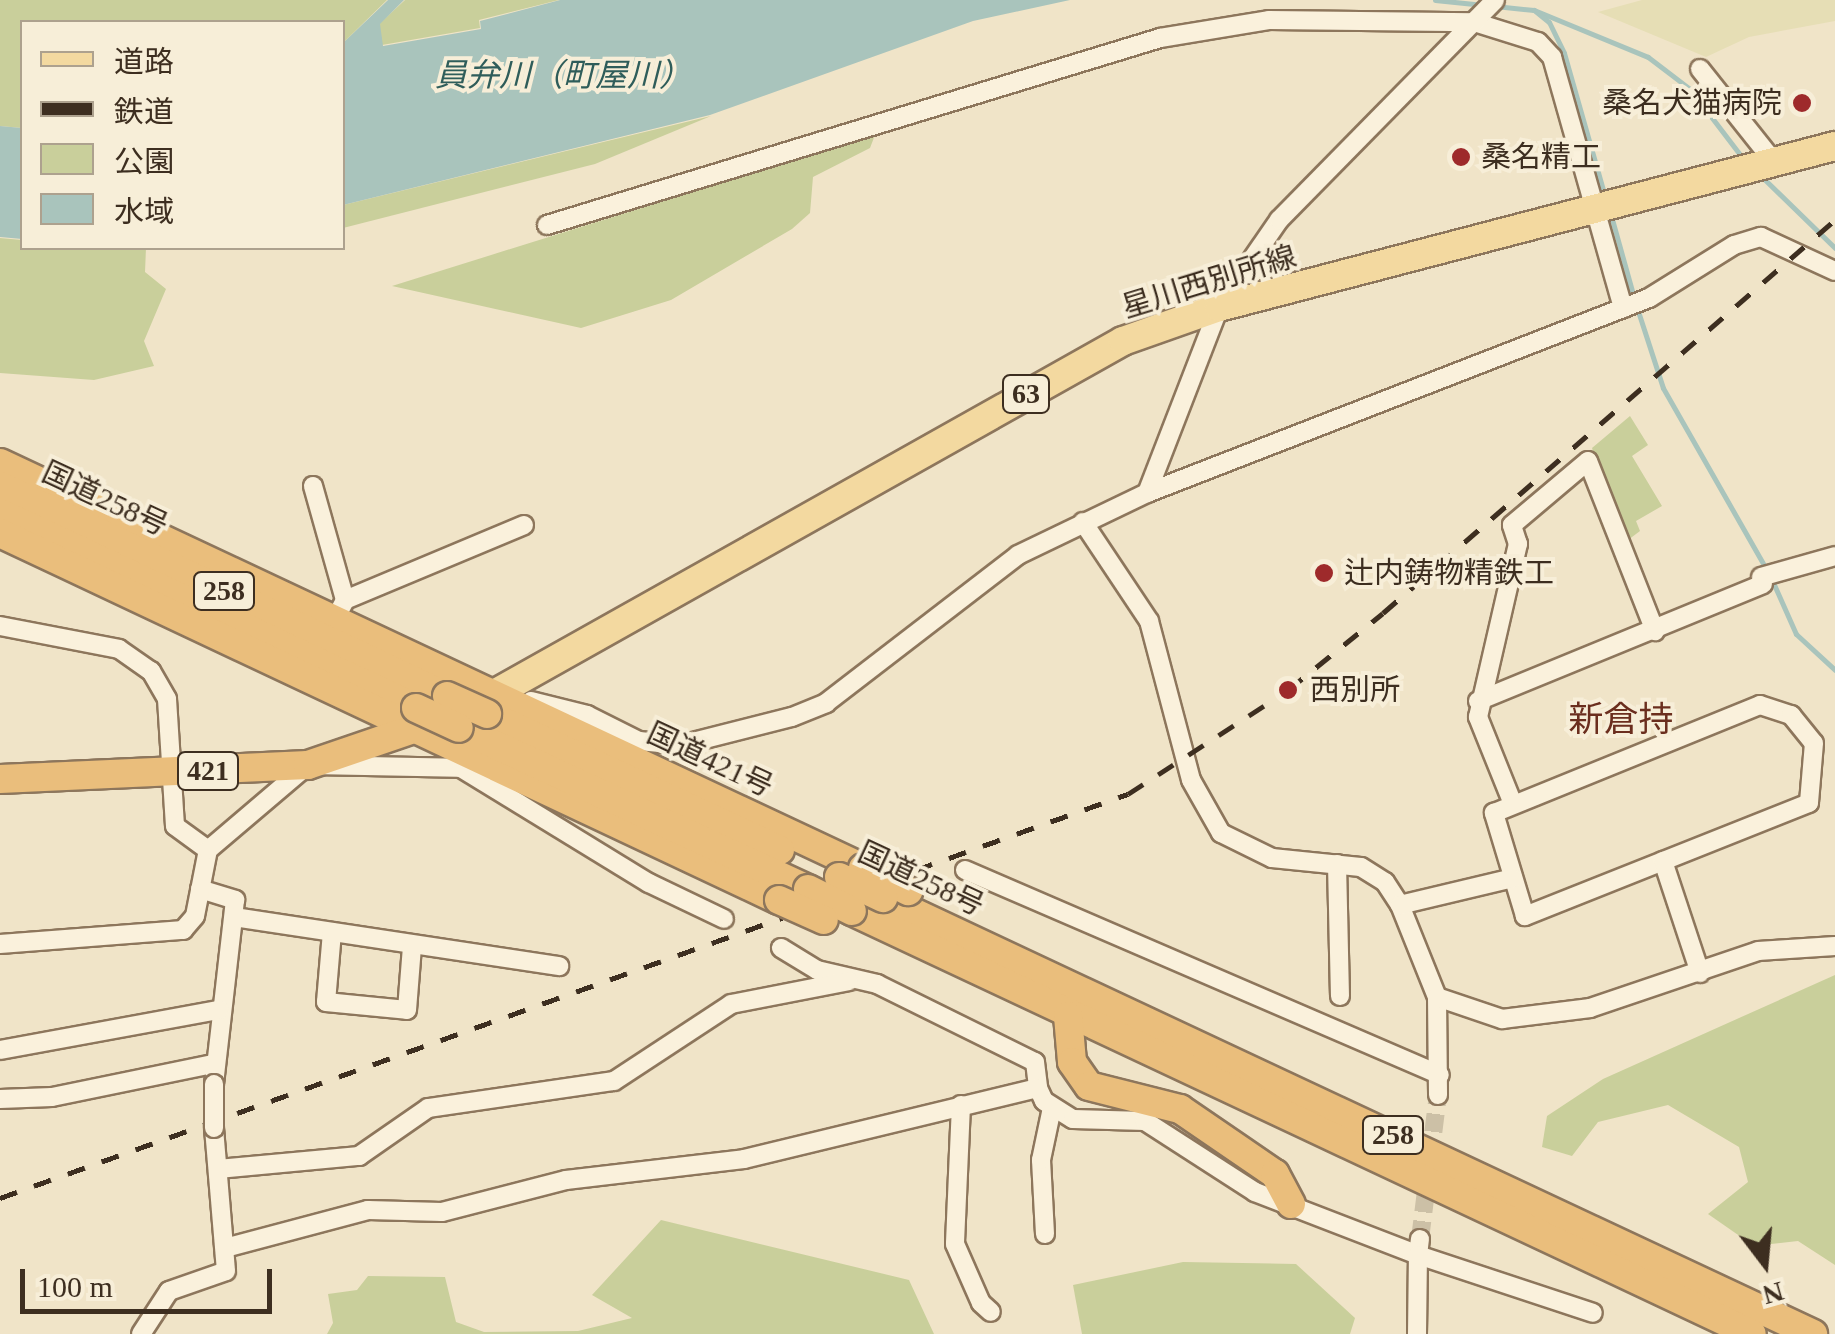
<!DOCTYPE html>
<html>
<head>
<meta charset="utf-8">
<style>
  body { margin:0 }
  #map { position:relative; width:1835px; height:1334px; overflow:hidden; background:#f0e4c8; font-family:"Times New Roman","Noto Sans JP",serif }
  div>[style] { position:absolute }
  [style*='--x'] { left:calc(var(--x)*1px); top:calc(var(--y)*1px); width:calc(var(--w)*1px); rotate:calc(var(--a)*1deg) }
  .farmland>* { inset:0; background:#e6deb5 }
  .green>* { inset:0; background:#c9cf9b }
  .water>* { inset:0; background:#a9c4bc }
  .stream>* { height:5px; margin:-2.5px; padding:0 2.5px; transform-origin:2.5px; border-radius:2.5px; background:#a9c4bc }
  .minor-tunnel>* { height:18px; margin-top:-9px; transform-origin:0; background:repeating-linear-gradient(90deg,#ccc0a6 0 18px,transparent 0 27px) }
  .roads { filter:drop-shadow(2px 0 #8d765c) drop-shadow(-2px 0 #8d765c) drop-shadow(0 2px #8d765c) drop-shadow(0 -2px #8d765c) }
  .minor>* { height:18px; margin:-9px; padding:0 9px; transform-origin:9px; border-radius:9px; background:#faf1dc }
  .primary>* { height:28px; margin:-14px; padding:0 14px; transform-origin:14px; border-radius:14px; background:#f3d9a0 }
  .trunk>* { height:28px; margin:-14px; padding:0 14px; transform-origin:14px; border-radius:14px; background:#eabe7c }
  .rail>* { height:5px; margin-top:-2.5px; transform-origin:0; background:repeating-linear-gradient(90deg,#3d2e20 0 18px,transparent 0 36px) }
  .bridges { filter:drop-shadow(2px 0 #8d765c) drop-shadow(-2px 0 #8d765c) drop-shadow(0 2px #8d765c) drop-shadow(0 -2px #8d765c) }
  .minor-bridge>* { height:18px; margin:-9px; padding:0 9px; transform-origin:9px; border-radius:9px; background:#faf1dc }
  .trunk-bridge>* { height:28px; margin:-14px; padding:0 14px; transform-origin:14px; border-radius:14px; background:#eabe7c }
  .dots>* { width:28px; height:28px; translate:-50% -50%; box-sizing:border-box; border:5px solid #f7eed8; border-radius:50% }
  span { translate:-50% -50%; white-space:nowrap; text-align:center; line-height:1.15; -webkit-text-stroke:8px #f7eed8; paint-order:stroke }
  .shield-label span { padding:2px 8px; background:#f7eed8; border:2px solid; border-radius:8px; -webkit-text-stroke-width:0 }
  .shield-label { font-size:28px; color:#3d2e20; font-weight:700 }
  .poi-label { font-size:30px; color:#3d2e20 }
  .right { translate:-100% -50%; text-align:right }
  .left { translate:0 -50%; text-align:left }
  .street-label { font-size:30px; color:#3d2e20 }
  .water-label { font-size:32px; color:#2f5d5a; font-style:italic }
  .quarter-label { font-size:35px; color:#6b2e1e }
  .legend { position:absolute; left:20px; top:20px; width:325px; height:230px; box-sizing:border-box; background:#f7eed8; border:2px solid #ada18e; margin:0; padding:12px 18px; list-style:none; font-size:30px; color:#3d2e20 }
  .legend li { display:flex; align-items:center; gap:20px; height:50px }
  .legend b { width:50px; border:2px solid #ada18e }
  .north { position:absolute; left:1715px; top:1214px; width:100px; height:100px; -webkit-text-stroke:8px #f7eed8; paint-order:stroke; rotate:164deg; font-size:28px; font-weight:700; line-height:40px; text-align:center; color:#3d2e20 }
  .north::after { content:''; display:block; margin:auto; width:35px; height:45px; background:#3d2e20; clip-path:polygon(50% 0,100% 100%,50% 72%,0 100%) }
  .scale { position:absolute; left:20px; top:1269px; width:252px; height:45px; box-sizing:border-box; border:5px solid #3d2e20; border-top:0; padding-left:12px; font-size:30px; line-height:35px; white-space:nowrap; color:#3d2e20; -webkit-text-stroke:8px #f7eed8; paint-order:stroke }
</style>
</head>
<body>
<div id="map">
  <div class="farmland">
    <i style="clip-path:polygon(1642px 0,1835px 0,1835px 21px,1749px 37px,1706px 57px,1598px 12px)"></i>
  </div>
  <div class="green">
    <i style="clip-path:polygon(0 0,387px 0,343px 43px,342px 22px,22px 22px,22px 128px,0 126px)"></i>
    <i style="clip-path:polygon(405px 0,559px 0,479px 20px,480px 28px,382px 45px,379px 24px)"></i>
    <i style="clip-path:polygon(711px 116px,595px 164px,343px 228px,343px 205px)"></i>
    <i style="clip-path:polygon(875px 135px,870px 148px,813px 177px,810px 213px,792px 229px,671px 300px,581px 328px,392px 286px)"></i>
    <i style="clip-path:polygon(0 238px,22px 240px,22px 248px,146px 248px,145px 272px,166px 289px,144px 341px,154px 366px,94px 380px,0 373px)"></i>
    <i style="clip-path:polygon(1630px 416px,1648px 445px,1632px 456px,1662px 506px,1636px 521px,1640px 531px,1624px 543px,1592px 448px)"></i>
    <i style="clip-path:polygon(1835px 975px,1835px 1265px,1798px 1241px,1754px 1246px,1708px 1214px,1748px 1182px,1739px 1147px,1668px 1105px,1598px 1122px,1572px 1156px,1542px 1147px,1547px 1116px,1603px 1079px)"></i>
    <i style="clip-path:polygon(661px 1220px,909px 1280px,934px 1334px,327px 1334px,333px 1323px,328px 1294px,357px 1290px,368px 1276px,445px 1277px,456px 1322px,484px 1332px,578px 1331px,632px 1318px,592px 1295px)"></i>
    <i style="clip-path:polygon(1183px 1262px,1296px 1264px,1355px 1318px,1350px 1334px,1082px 1334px,1073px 1285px)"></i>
  </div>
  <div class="water">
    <i style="clip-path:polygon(388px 0,404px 0,380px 24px,383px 46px,481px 29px,480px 21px,560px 0,1070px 0,973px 21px,710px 115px,343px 205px,343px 43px)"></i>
    <i style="clip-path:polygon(0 126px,22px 128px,22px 239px,0 237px)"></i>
  </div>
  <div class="stream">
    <i style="--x:1435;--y:0;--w:49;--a:5.8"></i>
    <i style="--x:1495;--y:6;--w:39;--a:6"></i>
    <i style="--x:1534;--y:10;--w:123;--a:22.4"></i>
    <i style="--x:1648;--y:57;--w:53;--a:37.3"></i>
    <i style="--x:1690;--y:89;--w:89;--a:52.7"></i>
    <i style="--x:1534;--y:10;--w:19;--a:39"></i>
    <i style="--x:1549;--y:22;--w:34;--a:64"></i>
    <i style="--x:1564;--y:53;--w:150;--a:74.1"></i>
    <i style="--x:1759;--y:174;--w:106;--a:44.2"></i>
    <i style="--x:1610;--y:212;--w:89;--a:74.4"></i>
    <i style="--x:1637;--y:308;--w:84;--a:72"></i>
    <i style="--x:1663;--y:388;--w:210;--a:60.3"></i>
    <i style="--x:1772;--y:580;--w:59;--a:66"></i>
    <i style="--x:1796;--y:634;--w:53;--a:42.7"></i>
  </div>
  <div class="minor-tunnel">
    <i style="--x:1420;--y:1239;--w:145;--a:-82.9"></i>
  </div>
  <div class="roads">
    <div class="minor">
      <i style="--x:1700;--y:69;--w:119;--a:51.5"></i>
      <i style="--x:547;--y:225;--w:641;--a:-16.96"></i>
      <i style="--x:1160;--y:38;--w:110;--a:-9.4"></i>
      <i style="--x:1269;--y:20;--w:205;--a:0.6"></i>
      <i style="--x:1474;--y:22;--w:67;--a:17.4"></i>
      <i style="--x:1538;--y:42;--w:21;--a:47"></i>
      <i style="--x:1552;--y:57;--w:261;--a:74.2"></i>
      <i style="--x:313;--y:486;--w:118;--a:74.3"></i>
      <i style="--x:1147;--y:493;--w:199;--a:-68.8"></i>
      <i style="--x:1219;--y:307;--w:106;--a:-55.4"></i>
      <i style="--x:1279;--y:220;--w:308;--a:-45.5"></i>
      <i style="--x:1083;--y:522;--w:119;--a:56.3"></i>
      <i style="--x:1149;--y:621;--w:164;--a:75.2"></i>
      <i style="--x:1191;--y:780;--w:61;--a:60.5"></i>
      <i style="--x:1221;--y:833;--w:57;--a:26.1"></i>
      <i style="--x:1272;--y:858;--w:89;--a:5.8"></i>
      <i style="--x:1361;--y:867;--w:28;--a:32"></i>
      <i style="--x:1385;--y:882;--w:27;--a:57"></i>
      <i style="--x:1400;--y:905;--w:99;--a:68.1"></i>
      <i style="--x:1437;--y:997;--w:98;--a:89.4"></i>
      <i style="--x:1761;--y:577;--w:77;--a:-15.8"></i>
      <i style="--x:334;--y:621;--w:24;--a:-62"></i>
      <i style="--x:345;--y:600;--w:194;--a:-22.7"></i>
      <i style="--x:0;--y:626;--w:121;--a:10.9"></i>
      <i style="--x:119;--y:649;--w:39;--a:35"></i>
      <i style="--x:151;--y:671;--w:32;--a:60"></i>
      <i style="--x:167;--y:699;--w:127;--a:86.4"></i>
      <i style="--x:175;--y:826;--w:41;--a:36"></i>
      <i style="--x:531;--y:701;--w:58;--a:14"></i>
      <i style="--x:587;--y:715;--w:58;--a:26.6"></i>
      <i style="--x:639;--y:741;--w:42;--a:5.4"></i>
      <i style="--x:681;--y:745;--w:114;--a:-14.2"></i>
      <i style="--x:792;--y:717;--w:37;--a:-22"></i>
      <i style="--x:826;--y:703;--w:242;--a:-37.6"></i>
      <i style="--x:1018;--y:555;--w:143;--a:-25.7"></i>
      <i style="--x:1147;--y:493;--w:539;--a:-21.23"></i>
      <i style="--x:1649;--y:298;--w:100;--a:-31.9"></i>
      <i style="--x:1734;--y:245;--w:28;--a:-17"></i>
      <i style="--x:1761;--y:237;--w:81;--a:24.7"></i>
      <i style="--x:1478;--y:701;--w:308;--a:-22.3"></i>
      <i style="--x:1760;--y:705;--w:33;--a:18"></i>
      <i style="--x:1791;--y:715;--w:36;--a:51"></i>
      <i style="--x:1814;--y:743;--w:60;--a:94.8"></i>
      <i style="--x:1809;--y:803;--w:306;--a:158.3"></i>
      <i style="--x:1525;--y:916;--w:108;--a:-106.8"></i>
      <i style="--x:1494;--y:813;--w:287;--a:-22.1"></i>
      <i style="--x:1513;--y:804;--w:94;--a:-111.9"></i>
      <i style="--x:1478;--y:717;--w:178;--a:-77"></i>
      <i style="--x:1518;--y:544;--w:20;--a:-108"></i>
      <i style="--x:1512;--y:525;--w:99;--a:-40.1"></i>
      <i style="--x:1588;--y:461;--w:183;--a:68.5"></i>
      <i style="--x:1663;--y:861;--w:118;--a:71.7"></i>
      <i style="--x:1337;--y:864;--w:132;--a:88.7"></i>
      <i style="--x:965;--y:870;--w:517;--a:23.34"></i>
      <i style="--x:200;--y:889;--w:37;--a:17"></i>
      <i style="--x:235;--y:900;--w:185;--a:96.5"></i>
      <i style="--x:1400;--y:905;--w:116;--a:-13.4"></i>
      <i style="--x:234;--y:917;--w:329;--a:8.6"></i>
      <i style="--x:332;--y:932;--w:70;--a:94.9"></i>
      <i style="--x:326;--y:1002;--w:81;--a:5.6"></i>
      <i style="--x:407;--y:1010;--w:64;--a:-85.5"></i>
      <i style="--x:0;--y:944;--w:184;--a:-4.4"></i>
      <i style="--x:183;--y:930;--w:18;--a:-49"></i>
      <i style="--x:195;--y:916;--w:67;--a:-78.9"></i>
      <i style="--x:208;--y:850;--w:131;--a:-40.4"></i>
      <i style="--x:308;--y:765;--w:153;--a:1.1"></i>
      <i style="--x:461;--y:768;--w:220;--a:31.5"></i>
      <i style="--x:649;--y:883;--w:83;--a:25.6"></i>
      <i style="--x:781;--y:948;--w:42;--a:31.4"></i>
      <i style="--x:817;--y:970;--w:62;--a:13.1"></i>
      <i style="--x:877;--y:984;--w:176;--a:26.3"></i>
      <i style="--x:1035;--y:1062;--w:26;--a:83"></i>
      <i style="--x:1437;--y:997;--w:69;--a:18.7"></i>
      <i style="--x:1502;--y:1019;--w:89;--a:-7.1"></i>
      <i style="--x:1590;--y:1008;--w:177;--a:-18.7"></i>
      <i style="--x:1758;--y:951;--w:77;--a:-3.7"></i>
      <i style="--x:0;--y:1050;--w:223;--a:-10.4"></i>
      <i style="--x:0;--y:1099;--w:52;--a:-2.2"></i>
      <i style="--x:52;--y:1097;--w:164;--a:-11.6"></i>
      <i style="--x:961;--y:1105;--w:139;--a:92.5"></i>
      <i style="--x:955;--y:1244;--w:64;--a:66.2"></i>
      <i style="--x:981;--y:1303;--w:13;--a:42"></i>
      <i style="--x:218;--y:1169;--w:142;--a:-5.3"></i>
      <i style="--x:359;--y:1156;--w:84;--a:-34.8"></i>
      <i style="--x:428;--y:1108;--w:188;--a:-8.3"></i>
      <i style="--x:614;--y:1081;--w:140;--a:-33.3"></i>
      <i style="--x:731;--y:1004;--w:120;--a:-11"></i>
      <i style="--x:1045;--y:1234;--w:74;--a:-93.1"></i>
      <i style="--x:1041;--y:1160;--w:53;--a:-78.1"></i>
      <i style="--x:225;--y:1248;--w:148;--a:-14.9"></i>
      <i style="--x:368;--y:1210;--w:74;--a:1.5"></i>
      <i style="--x:442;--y:1212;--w:128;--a:-14.5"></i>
      <i style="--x:566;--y:1180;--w:179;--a:-6.7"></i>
      <i style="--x:744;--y:1159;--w:302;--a:-13.6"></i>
      <i style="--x:1038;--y:1088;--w:14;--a:65"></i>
      <i style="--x:1044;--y:1101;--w:34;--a:32"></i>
      <i style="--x:1073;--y:1119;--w:72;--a:1.6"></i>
      <i style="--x:1145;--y:1121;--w:131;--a:32.8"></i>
      <i style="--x:1255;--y:1192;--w:175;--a:21.1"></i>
      <i style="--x:1418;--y:1255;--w:16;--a:-83"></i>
      <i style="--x:141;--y:1334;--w:51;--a:-56.9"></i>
      <i style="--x:169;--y:1291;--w:60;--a:-19.3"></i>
      <i style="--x:226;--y:1271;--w:144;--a:-94.8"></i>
      <i style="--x:1417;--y:1334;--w:79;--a:-89.3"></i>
      <i style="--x:1418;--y:1255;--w:184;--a:18.3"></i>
    </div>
    <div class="primary">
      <i style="--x:496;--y:693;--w:719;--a:-29.31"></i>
      <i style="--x:1123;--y:341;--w:102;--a:-19.5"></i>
      <i style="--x:1219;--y:307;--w:637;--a:-14.65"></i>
    </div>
    <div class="trunk">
      <i style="--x:0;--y:463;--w:953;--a:25.14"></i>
      <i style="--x:0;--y:486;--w:494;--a:25.2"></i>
      <i style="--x:0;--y:513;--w:459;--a:25.1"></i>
      <i style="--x:0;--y:533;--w:861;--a:25.23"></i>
      <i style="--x:487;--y:714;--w:323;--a:24.9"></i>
      <i style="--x:459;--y:728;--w:384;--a:24.8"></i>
      <i style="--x:0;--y:779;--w:308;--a:-2.6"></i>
      <i style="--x:308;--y:765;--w:120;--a:-18.9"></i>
      <i style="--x:885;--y:899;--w:1025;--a:25.11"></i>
      <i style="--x:852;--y:911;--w:994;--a:25.17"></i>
      <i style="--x:1068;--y:1016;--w:46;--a:85"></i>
      <i style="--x:1072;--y:1062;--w:29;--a:55"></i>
      <i style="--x:1089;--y:1086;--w:94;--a:14.2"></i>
      <i style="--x:1180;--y:1109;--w:115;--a:34.4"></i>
      <i style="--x:1275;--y:1174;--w:34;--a:62"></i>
    </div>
  </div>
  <div class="rail">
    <i style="--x:0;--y:1198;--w:1198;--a:-19.71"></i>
    <i style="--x:1128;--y:794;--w:191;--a:-33"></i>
    <i style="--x:1288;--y:690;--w:122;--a:-39"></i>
    <i style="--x:1383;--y:613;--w:599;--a:-41.01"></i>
  </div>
  <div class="bridges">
    <div class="minor-bridge">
      <i style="--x:214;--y:1128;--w:44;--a:-90"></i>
    </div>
    <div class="trunk-bridge">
      <i style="--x:447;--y:696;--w:44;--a:24.2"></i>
      <i style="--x:416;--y:708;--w:47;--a:24.9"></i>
      <i style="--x:863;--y:868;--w:51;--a:27.1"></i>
      <i style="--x:839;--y:877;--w:49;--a:25.5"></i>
      <i style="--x:808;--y:889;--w:49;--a:26.6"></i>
      <i style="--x:779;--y:900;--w:49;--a:24"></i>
    </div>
  </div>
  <div class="dots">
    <i style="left:1802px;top:103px;background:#9e2a2b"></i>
    <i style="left:1461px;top:157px;background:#9e2a2b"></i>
    <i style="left:1324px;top:573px;background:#9e2a2b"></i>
    <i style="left:1288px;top:690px;background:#9e2a2b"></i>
  </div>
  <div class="shield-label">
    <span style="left:1026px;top:394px">63</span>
    <span style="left:224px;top:591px">258</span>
    <span style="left:208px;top:771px">421</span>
    <span style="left:1393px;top:1135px">258</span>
  </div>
  <div class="poi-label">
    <span class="right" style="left:1782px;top:103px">桑名犬猫病院</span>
    <span class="left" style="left:1481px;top:157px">桑名精工</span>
    <span class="left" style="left:1344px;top:573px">辻内鋳物精鉄工</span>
    <span class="left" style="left:1310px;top:690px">西別所</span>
  </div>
  <div class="street-label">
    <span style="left:1209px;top:282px;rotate:-17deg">星川西別所線</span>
    <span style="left:105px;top:499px;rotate:25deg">国道258号</span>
    <span style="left:710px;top:760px;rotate:25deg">国道421号</span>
    <span style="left:921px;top:879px;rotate:25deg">国道258号</span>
  </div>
  <div class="water-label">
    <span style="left:563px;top:75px">員弁川（町屋川）</span>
  </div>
  <div class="quarter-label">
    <span style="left:1621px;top:720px">新倉持</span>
  </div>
  <ul class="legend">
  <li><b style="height:12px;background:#f3d9a0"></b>道路</li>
  <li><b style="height:12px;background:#3d2e20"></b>鉄道</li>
  <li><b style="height:28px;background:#c9cf9b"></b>公園</li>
  <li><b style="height:28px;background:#a9c4bc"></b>水域</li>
  </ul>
  <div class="north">N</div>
  <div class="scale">100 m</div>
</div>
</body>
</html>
